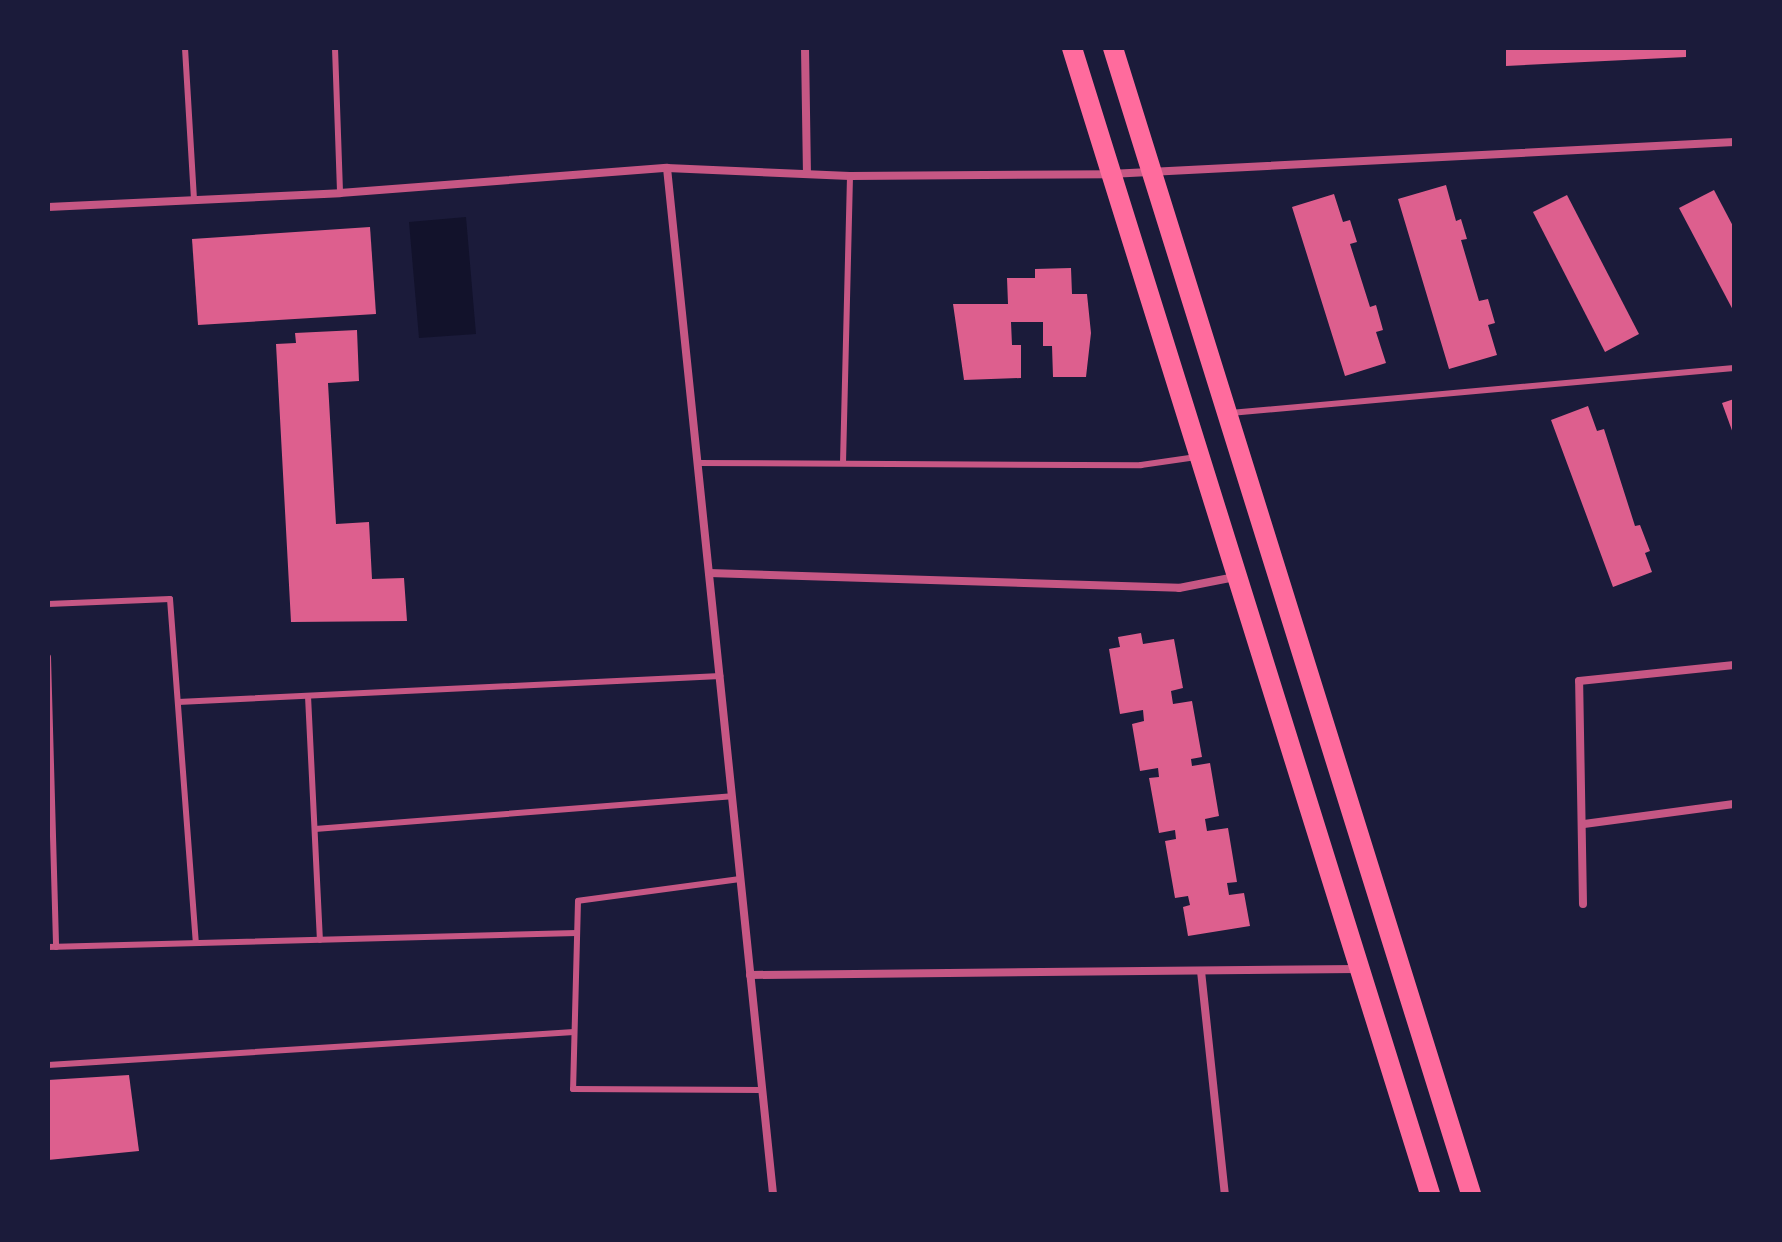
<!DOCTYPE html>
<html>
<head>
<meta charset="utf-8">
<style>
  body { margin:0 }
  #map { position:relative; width:1782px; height:1242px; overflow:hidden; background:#1b1b3a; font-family:Helvetica,sans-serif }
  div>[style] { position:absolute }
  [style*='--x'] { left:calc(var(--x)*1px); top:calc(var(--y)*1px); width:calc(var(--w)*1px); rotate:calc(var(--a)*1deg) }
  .water>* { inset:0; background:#12122b }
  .building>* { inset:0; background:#dd5f8e }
  .service>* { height:6px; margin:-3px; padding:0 3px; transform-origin:3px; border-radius:3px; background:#c65784 }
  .minor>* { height:8px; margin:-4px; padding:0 4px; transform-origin:4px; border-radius:4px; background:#c65784 }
  .primary>* { height:20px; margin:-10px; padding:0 10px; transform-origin:10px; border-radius:10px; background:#ff6b9d }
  span { translate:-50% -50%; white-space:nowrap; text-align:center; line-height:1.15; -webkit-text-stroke:8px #1b1b3a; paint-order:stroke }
  .frame { position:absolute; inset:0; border:50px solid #1b1b3a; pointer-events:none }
</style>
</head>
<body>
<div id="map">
  <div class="water">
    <i style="clip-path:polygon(466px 217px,476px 334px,419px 338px,409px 222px)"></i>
  </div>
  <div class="building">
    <i style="clip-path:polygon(1506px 48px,1686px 48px,1686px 57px,1506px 66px)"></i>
    <i style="clip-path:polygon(1446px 185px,1456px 221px,1461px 219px,1467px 239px,1461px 240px,1479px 301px,1488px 299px,1495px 323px,1488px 325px,1497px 355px,1449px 369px,1398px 199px)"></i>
    <i style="clip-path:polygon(1714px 190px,1734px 228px,1734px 312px,1679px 208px)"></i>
    <i style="clip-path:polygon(1334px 194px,1343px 222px,1350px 220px,1357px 242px,1350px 244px,1370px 307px,1376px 305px,1383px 330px,1376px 332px,1386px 363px,1345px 376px,1292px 207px)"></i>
    <i style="clip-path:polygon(1567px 195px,1639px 334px,1605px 352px,1533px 212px)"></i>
    <i style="clip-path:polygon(370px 227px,376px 314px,198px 325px,192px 239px)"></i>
    <i style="clip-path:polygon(1071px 268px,1072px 294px,1087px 294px,1091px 333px,1086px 377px,1053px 377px,1052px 346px,1043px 346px,1043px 322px,1011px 322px,1012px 345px,1021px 345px,1021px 378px,964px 380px,953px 304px,1008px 304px,1007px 278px,1035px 278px,1035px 269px)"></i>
    <i style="clip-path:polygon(357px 330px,359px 381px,328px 383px,336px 524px,369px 522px,372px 579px,404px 578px,407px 621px,291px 622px,276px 344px,296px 343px,295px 333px)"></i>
    <i style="clip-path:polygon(1734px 399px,1734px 436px,1722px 403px)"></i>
    <i style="clip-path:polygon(1588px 406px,1597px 431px,1604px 429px,1635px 526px,1640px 525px,1650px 551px,1645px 553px,1652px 572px,1613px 587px,1551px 420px)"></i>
    <i style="clip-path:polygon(1141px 633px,1143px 644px,1174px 639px,1183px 688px,1171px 691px,1173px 704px,1192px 701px,1202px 757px,1191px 759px,1192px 766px,1210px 763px,1219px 816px,1205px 819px,1207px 831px,1228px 828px,1237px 882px,1227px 883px,1229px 895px,1244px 893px,1250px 926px,1188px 936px,1183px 907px,1190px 905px,1188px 896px,1175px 898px,1165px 841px,1176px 839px,1175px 830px,1159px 833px,1149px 778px,1159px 777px,1158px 768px,1140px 771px,1132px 724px,1144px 721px,1143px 710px,1120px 714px,1109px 649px,1120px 647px,1118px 637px)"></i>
    <i style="clip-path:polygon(129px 1075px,139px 1151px,48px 1160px,48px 1080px)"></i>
  </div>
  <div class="service">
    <i style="--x:185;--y:48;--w:152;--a:86.6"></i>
    <i style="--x:335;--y:48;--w:145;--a:88"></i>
    <i style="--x:1230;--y:413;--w:506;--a:-5.1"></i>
    <i style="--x:697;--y:463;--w:444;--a:0.3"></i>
    <i style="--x:1141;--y:465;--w:56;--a:-8.3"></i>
    <i style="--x:843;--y:463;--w:287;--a:-88.6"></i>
    <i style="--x:48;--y:604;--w:122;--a:-2.3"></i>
    <i style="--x:170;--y:599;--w:345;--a:85.7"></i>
    <i style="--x:48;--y:657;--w:290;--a:88.4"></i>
    <i style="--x:308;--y:696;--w:244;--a:87.2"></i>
    <i style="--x:178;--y:702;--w:543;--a:-2.75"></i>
    <i style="--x:315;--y:829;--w:418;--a:-4.5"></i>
    <i style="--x:740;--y:879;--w:163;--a:172.3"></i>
    <i style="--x:578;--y:901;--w:188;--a:91.5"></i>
    <i style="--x:573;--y:1089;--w:189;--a:0.3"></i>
    <i style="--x:48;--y:947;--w:529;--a:-1.52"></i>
    <i style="--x:48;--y:1065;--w:527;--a:-3.59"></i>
  </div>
  <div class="minor">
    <i style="--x:805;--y:48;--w:125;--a:89.1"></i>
    <i style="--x:667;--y:168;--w:1031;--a:84.1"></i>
    <i style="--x:48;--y:207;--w:292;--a:-2.7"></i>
    <i style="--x:340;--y:193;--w:328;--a:-4.4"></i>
    <i style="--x:667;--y:168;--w:183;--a:2.5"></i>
    <i style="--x:850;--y:176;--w:260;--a:-0.4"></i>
    <i style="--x:1110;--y:174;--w:625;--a:-2.94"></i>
    <i style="--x:709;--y:573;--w:470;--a:1.8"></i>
    <i style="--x:1179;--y:588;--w:57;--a:-11.1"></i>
    <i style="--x:1584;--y:824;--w:151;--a:-7.6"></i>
    <i style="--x:1583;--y:904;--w:223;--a:-91"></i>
    <i style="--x:1579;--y:681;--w:156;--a:-5.9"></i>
    <i style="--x:1201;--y:971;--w:224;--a:83.9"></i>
    <i style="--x:750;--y:975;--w:607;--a:-0.57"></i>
  </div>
  <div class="primary">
    <i style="--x:1072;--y:48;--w:1201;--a:72.65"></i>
    <i style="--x:1113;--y:48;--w:1201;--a:72.65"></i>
  </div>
  <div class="frame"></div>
</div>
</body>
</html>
